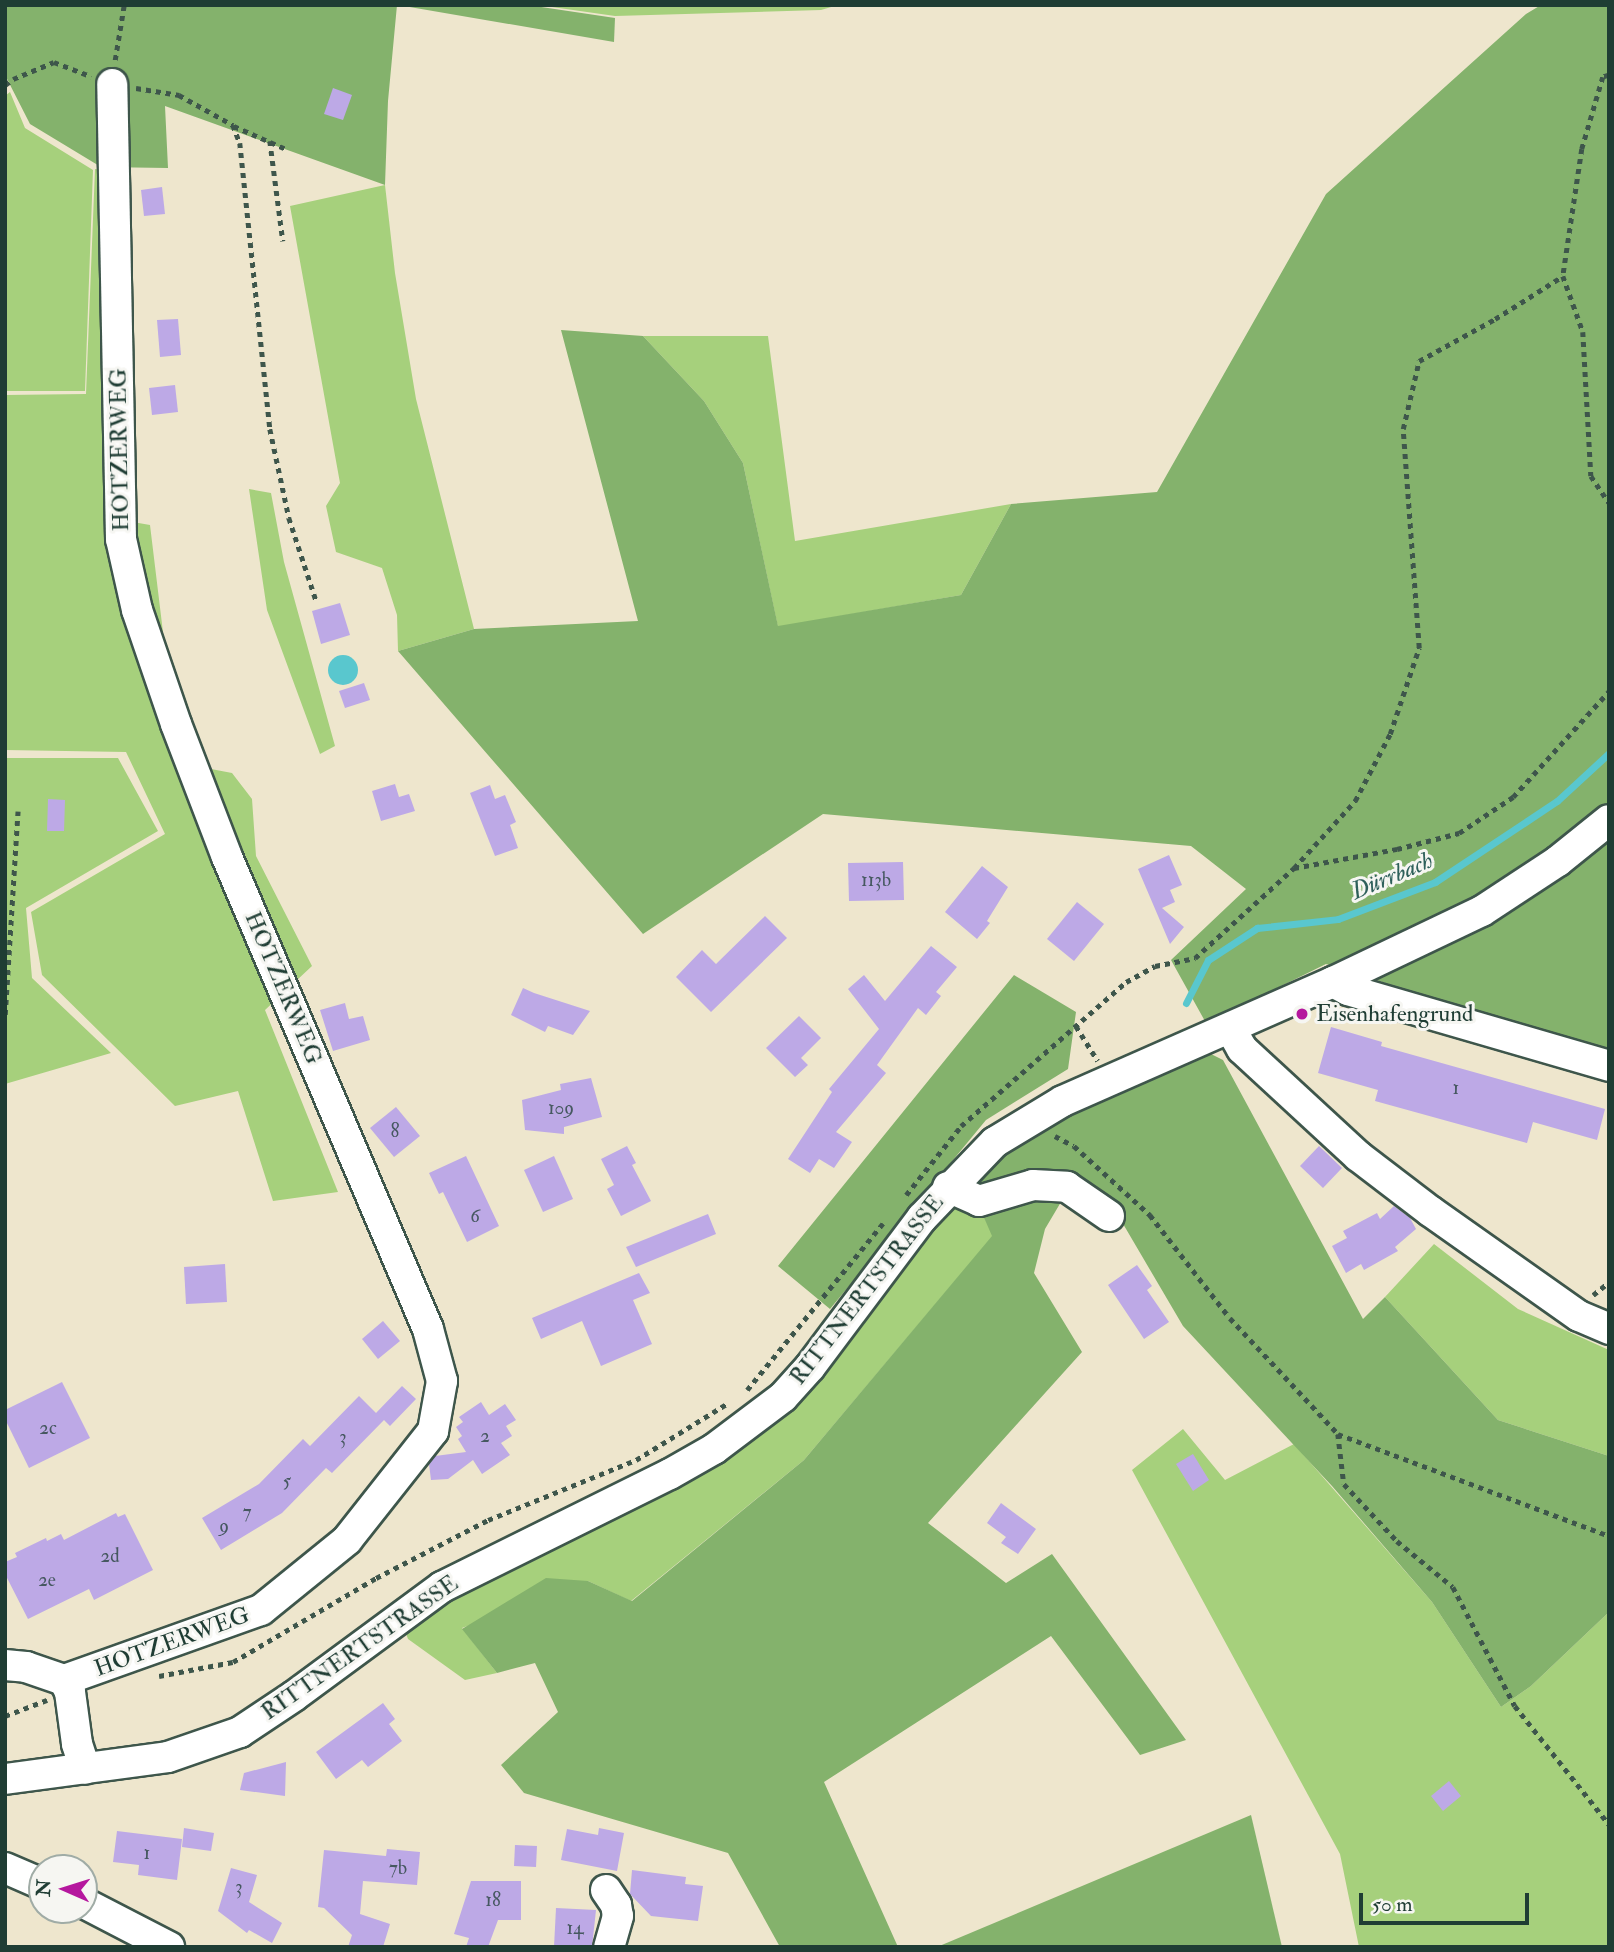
<!DOCTYPE html>
<html>
<head>
<meta charset="utf-8">
<style>
  body { margin:0 }
  #map { position:relative; width:1614px; height:1952px; overflow:hidden; background:#eee6cd; font-family:"IM FELL Double Pica",serif }
  div>[style] { position:absolute }
  [style*='--x'] { left:calc(var(--x)*1px); top:calc(var(--y)*1px); width:calc(var(--w)*1px); rotate:calc(var(--a)*1deg) }
  .green>* { inset:0; background:#a6d07c }
  .forest>* { inset:0; background:#84b26c }
  .water>* { inset:0; background:#59c7ce }
  .round { border-radius:50% }
  .stream>* { height:7px; margin:-3.5px; padding:0 3.5px; transform-origin:3.5px; border-radius:3.5px; background:#59c7ce }
  .building>* { inset:0; background:#bda9e6 }
  .path>* { height:4.5px; margin-top:-2.25px; transform-origin:0; background:repeating-linear-gradient(90deg,#3e564b 0 5px,transparent 0 10px) }
  .roads { filter:drop-shadow(2px 0 #3e564b) drop-shadow(-2px 0 #3e564b) drop-shadow(0 2px #3e564b) drop-shadow(0 -2px #3e564b) }
  .minor>* { height:30px; margin:-15px; padding:0 15px; transform-origin:15px; border-radius:15px; background:#fff }
  .dots>* { width:19px; height:19px; translate:-50% -50%; box-sizing:border-box; border:4px solid #f6f6f2; border-radius:50% }
  span { translate:-50% -50%; white-space:nowrap; text-align:center; line-height:1.15; -webkit-text-stroke:6px #f6f6f2; paint-order:stroke }
  .number-label { font-size:19px; color:#465860 }
  .number-label span { -webkit-text-stroke-width:0 }
  .street-label { font-size:23px; color:#1f3d34 }
  .poi-label { font-size:23px; color:#1f3d34 }
  .left { translate:0 -50%; text-align:left }
  .water-label { font-size:24px; color:#2e605a; font-style:italic }
  .frame { position:absolute; inset:0; border:7px solid #1f3d34; pointer-events:none }
  .north { position:absolute; left:28px; top:1854px; width:70px; height:70px; box-sizing:border-box; background:#f6f6f2; border:2px solid #a0aca6; border-radius:50%; rotate:273deg; font-size:19px; font-weight:700; line-height:28px; text-align:center; color:#1f3d34 }
  .north::after { content:''; display:block; margin:auto; width:24px; height:32px; background:#b5179e; clip-path:polygon(50% 0,100% 100%,50% 72%,0 100%) }
  .scale { position:absolute; left:1359px; top:1893px; width:170px; height:32px; box-sizing:border-box; border:4px solid #1f3d34; border-top:0; padding-left:9px; font-size:21px; line-height:24px; white-space:nowrap; color:#1f3d34; -webkit-text-stroke:5px #f6f6f2; paint-order:stroke }
</style>
</head>
<body>
<div id="map">
  <div class="green">
    <i style="clip-path:polygon(538px 5px,838px 5px,821px 10px,615px 16px)"></i>
    <i style="clip-path:polygon(10px 92px,25px 128px,93px 170px,85px 391px,5px 391px,5px 96px)"></i>
    <i style="clip-path:polygon(95px 169px,109px 171px,110px 518px,150px 525px,166px 657px,211px 769px,232px 773px,252px 799px,256px 856px,312px 966px,265px 1010px,338px 1192px,273px 1201px,238px 1091px,175px 1106px,42px 975px,31px 912px,165px 834px,126px 752px,5px 750px,5px 395px,86px 394px)"></i>
    <i style="clip-path:polygon(385px 185px,395px 273px,416px 399px,474px 629px,398px 651px,397px 615px,382px 568px,336px 552px,326px 506px,340px 483px,290px 206px)"></i>
    <i style="clip-path:polygon(643px 336px,768px 336px,795px 541px,1011px 504px,961px 595px,778px 627px,743px 463px,704px 401px)"></i>
    <i style="clip-path:polygon(249px 489px,271px 493px,284px 562px,335px 746px,320px 754px,267px 610px)"></i>
    <i style="clip-path:polygon(5px 758px,118px 758px,158px 831px,26px 908px,32px 978px,111px 1053px,5px 1084px)"></i>
    <i style="clip-path:polygon(969px 1183px,993px 1236px,804px 1460px,631px 1601px,588px 1581px,462px 1628px,497px 1673px,465px 1680px,408px 1639px,404px 1628px,420px 1614px,727px 1454px)"></i>
    <i style="clip-path:polygon(1434px 1244px,1518px 1309px,1609px 1350px,1609px 1456px,1498px 1420px,1385px 1297px)"></i>
    <i style="clip-path:polygon(1183px 1429px,1225px 1480px,1294px 1444px,1432px 1602px,1501px 1707px,1531px 1686px,1609px 1612px,1609px 1947px,1359px 1947px,1340px 1854px,1132px 1470px)"></i>
  </div>
  <div class="forest">
    <i style="clip-path:polygon(5px 5px,397px 5px,388px 101px,385px 185px,165px 106px,168px 168px,101px 167px,30px 124px,5px 75px)"></i>
    <i style="clip-path:polygon(398px 5px,528px 5px,615px 18px,614px 42px)"></i>
    <i style="clip-path:polygon(1541px 5px,1609px 5px,1609px 1074px,1592px 1049px,1326px 964px,1206px 1023px,1171px 960px,1246px 889px,1191px 846px,823px 814px,643px 934px,398px 651px,474px 629px,638px 621px,561px 330px,643px 336px,704px 401px,743px 463px,778px 626px,961px 595px,1011px 504px,1157px 492px,1326px 194px,1526px 14px)"></i>
    <i style="clip-path:polygon(1014px 975px,1076px 1012px,1068px 1069px,986px 1120px,830px 1309px,778px 1266px)"></i>
    <i style="clip-path:polygon(1199px 1048px,1223px 1060px,1363px 1319px,1385px 1297px,1498px 1420px,1609px 1456px,1609px 1612px,1531px 1686px,1501px 1707px,1432px 1602px,1332px 1486px,1183px 1326px,1119px 1217px,1074px 1180px,1045px 1229px,1034px 1273px,1082px 1352px,928px 1523px,1006px 1583px,1052px 1554px,1186px 1740px,1140px 1755px,1051px 1636px,824px 1782px,898px 1947px,780px 1947px,728px 1853px,524px 1793px,501px 1765px,558px 1712px,535px 1663px,497px 1673px,462px 1629px,546px 1578px,588px 1581px,632px 1601px,804px 1460px,992px 1236px,969px 1183px,1021px 1135px)"></i>
    <i style="clip-path:polygon(1251px 1815px,1282px 1947px,937px 1947px)"></i>
  </div>
  <div class="water">
    <i class="round" style="left:328px;top:655px;width:30px;height:30px"></i>
  </div>
  <div class="stream">
    <i style="--x:1186;--y:1003;--w:48;--a:-62.9"></i>
    <i style="--x:1208;--y:960;--w:59;--a:-33.1"></i>
    <i style="--x:1257;--y:928;--w:81;--a:-6.3"></i>
    <i style="--x:1338;--y:919;--w:104;--a:-20.9"></i>
    <i style="--x:1435;--y:882;--w:146;--a:-33.6"></i>
    <i style="--x:1557;--y:801;--w:71;--a:-42.7"></i>
  </div>
  <div class="building">
    <i style="clip-path:polygon(333px 88px,352px 95px,343px 120px,324px 114px)"></i>
    <i style="clip-path:polygon(162px 187px,165px 214px,144px 216px,141px 190px)"></i>
    <i style="clip-path:polygon(178px 319px,181px 355px,160px 357px,157px 320px)"></i>
    <i style="clip-path:polygon(175px 385px,178px 412px,152px 415px,149px 388px)"></i>
    <i style="clip-path:polygon(340px 603px,350px 635px,321px 644px,312px 611px)"></i>
    <i style="clip-path:polygon(364px 683px,370px 700px,345px 708px,339px 691px)"></i>
    <i style="clip-path:polygon(395px 784px,399px 797px,409px 794px,415px 811px,381px 821px,372px 791px)"></i>
    <i style="clip-path:polygon(490px 785px,495px 799px,505px 795px,516px 822px,510px 825px,518px 848px,495px 856px,470px 793px)"></i>
    <i style="clip-path:polygon(48px 799px,65px 800px,64px 831px,47px 831px)"></i>
    <i style="clip-path:polygon(1169px 855px,1182px 885px,1170px 890px,1175px 902px,1162px 908px,1184px 927px,1170px 944px,1138px 869px)"></i>
    <i style="clip-path:polygon(903px 862px,904px 900px,849px 901px,848px 863px)"></i>
    <i style="clip-path:polygon(982px 866px,1008px 887px,987px 921px,990px 923px,977px 939px,945px 912px)"></i>
    <i style="clip-path:polygon(1077px 902px,1104px 924px,1074px 961px,1047px 939px)"></i>
    <i style="clip-path:polygon(765px 916px,787px 938px,711px 1012px,676px 977px,702px 950px,716px 964px)"></i>
    <i style="clip-path:polygon(931px 946px,957px 967px,936px 992px,941px 996px,926px 1015px,918px 1008px,877px 1065px,886px 1073px,836px 1132px,852px 1142px,834px 1168px,819px 1159px,810px 1173px,788px 1159px,832px 1092px,829px 1089px,879px 1029px,848px 989px,864px 975px,885px 1001px)"></i>
    <i style="clip-path:polygon(523px 988px,534px 993px,590px 1011px,573px 1035px,548px 1026px,545px 1032px,511px 1015px)"></i>
    <i style="clip-path:polygon(345px 1003px,349px 1019px,363px 1016px,370px 1040px,333px 1051px,320px 1010px)"></i>
    <i style="clip-path:polygon(799px 1016px,821px 1038px,801px 1058px,808px 1065px,795px 1077px,766px 1048px)"></i>
    <i style="clip-path:polygon(1331px 1027px,1382px 1042px,1381px 1046px,1605px 1109px,1597px 1140px,1533px 1122px,1527px 1143px,1375px 1101px,1378px 1090px,1318px 1073px)"></i>
    <i style="clip-path:polygon(591px 1078px,602px 1117px,564px 1127px,564px 1134px,525px 1130px,522px 1100px,561px 1090px,560px 1084px)"></i>
    <i style="clip-path:polygon(396px 1107px,420px 1136px,394px 1157px,370px 1128px)"></i>
    <i style="clip-path:polygon(627px 1146px,636px 1163px,632px 1165px,651px 1201px,621px 1216px,607px 1189px,614px 1185px,601px 1159px)"></i>
    <i style="clip-path:polygon(1319px 1146px,1342px 1168px,1323px 1188px,1300px 1166px)"></i>
    <i style="clip-path:polygon(466px 1156px,499px 1226px,467px 1242px,443px 1192px,439px 1194px,429px 1173px)"></i>
    <i style="clip-path:polygon(554px 1156px,573px 1199px,543px 1212px,524px 1170px)"></i>
    <i style="clip-path:polygon(1394px 1206px,1410px 1218px,1416px 1229px,1395px 1247px,1398px 1251px,1364px 1270px,1361px 1264px,1346px 1273px,1332px 1246px,1347px 1238px,1343px 1231px,1377px 1213px,1380px 1219px)"></i>
    <i style="clip-path:polygon(708px 1214px,716px 1234px,636px 1267px,626px 1247px)"></i>
    <i style="clip-path:polygon(225px 1264px,227px 1302px,186px 1304px,184px 1267px)"></i>
    <i style="clip-path:polygon(1137px 1265px,1152px 1286px,1147px 1290px,1169px 1322px,1144px 1339px,1108px 1285px)"></i>
    <i style="clip-path:polygon(639px 1273px,650px 1293px,633px 1300px,652px 1344px,601px 1366px,582px 1321px,541px 1339px,532px 1318px)"></i>
    <i style="clip-path:polygon(383px 1321px,400px 1341px,378px 1359px,362px 1339px)"></i>
    <i style="clip-path:polygon(62px 1382px,90px 1438px,29px 1468px,5px 1419px,5px 1410px)"></i>
    <i style="clip-path:polygon(402px 1386px,416px 1399px,390px 1426px,384px 1420px,332px 1473px,326px 1468px,282px 1513px,221px 1550px,202px 1518px,259px 1484px,303px 1439px,310px 1446px,359px 1396px,376px 1413px)"></i>
    <i style="clip-path:polygon(481px 1402px,489px 1415px,505px 1404px,516px 1420px,506px 1426px,512px 1436px,501px 1443px,510px 1455px,482px 1474px,473px 1460px,448px 1479px,431px 1480px,429px 1464px,435px 1456px,466px 1452px,458px 1439px,462px 1436px,456px 1427px,463px 1422px,459px 1417px)"></i>
    <i style="clip-path:polygon(1193px 1454px,1209px 1480px,1193px 1491px,1176px 1464px)"></i>
    <i style="clip-path:polygon(1001px 1503px,1036px 1529px,1018px 1554px,1001px 1543px,1006px 1537px,987px 1523px)"></i>
    <i style="clip-path:polygon(116px 1513px,118px 1517px,125px 1514px,153px 1570px,94px 1600px,89px 1589px,28px 1619px,5px 1574px,5px 1562px,17px 1557px,15px 1553px,46px 1538px,47px 1541px,61px 1534px,64px 1540px)"></i>
    <i style="clip-path:polygon(383px 1703px,395px 1719px,389px 1724px,402px 1741px,368px 1767px,362px 1760px,336px 1779px,316px 1752px)"></i>
    <i style="clip-path:polygon(286px 1762px,285px 1796px,240px 1790px,244px 1773px)"></i>
    <i style="clip-path:polygon(1449px 1781px,1461px 1796px,1443px 1811px,1431px 1796px)"></i>
    <i style="clip-path:polygon(184px 1828px,214px 1833px,211px 1851px,182px 1847px)"></i>
    <i style="clip-path:polygon(599px 1828px,624px 1833px,617px 1871px,561px 1860px,567px 1829px,598px 1835px)"></i>
    <i style="clip-path:polygon(117px 1831px,182px 1839px,177px 1880px,138px 1875px,139px 1865px,113px 1862px)"></i>
    <i style="clip-path:polygon(515px 1845px,537px 1846px,536px 1867px,514px 1866px)"></i>
    <i style="clip-path:polygon(387px 1849px,420px 1852px,417px 1885px,363px 1881px,360px 1914px,390px 1924px,383px 1947px,348px 1947px,352px 1935px,324px 1908px,318px 1907px,324px 1850px,386px 1856px)"></i>
    <i style="clip-path:polygon(231px 1868px,257px 1875px,249px 1902px,282px 1923px,272px 1943px,249px 1930px,247px 1933px,218px 1911px)"></i>
    <i style="clip-path:polygon(632px 1870px,686px 1877px,685px 1884px,703px 1886px,698px 1921px,651px 1916px,630px 1894px)"></i>
    <i style="clip-path:polygon(471px 1881px,521px 1881px,521px 1920px,498px 1920px,488px 1947px,466px 1947px,469px 1938px,454px 1934px)"></i>
    <i style="clip-path:polygon(556px 1908px,596px 1910px,592px 1947px,554px 1947px)"></i>
  </div>
  <div class="path">
    <i style="--x:115;--y:60;--w:56;--a:-80.7"></i>
    <i style="--x:1609;--y:75;--w:6;--a:162"></i>
    <i style="--x:1603;--y:77;--w:75;--a:106.3"></i>
    <i style="--x:1582;--y:149;--w:128;--a:98.5"></i>
    <i style="--x:1563;--y:276;--w:59;--a:70.3"></i>
    <i style="--x:1583;--y:332;--w:144;--a:86.8"></i>
    <i style="--x:1591;--y:476;--w:32;--a:56"></i>
    <i style="--x:5;--y:85;--w:10;--a:-37"></i>
    <i style="--x:13;--y:79;--w:44;--a:-22.5"></i>
    <i style="--x:54;--y:62;--w:40;--a:21"></i>
    <i style="--x:136;--y:88;--w:44;--a:9.2"></i>
    <i style="--x:179;--y:95;--w:62;--a:29.1"></i>
    <i style="--x:233;--y:125;--w:19;--a:69"></i>
    <i style="--x:240;--y:143;--w:288;--a:84"></i>
    <i style="--x:270;--y:429;--w:91;--a:77.9"></i>
    <i style="--x:289;--y:518;--w:86;--a:71.8"></i>
    <i style="--x:234;--y:126;--w:57;--a:23.9"></i>
    <i style="--x:270;--y:141;--w:101;--a:82.6"></i>
    <i style="--x:1294;--y:868;--w:105;--a:-10.5"></i>
    <i style="--x:1397;--y:849;--w:64;--a:-14.5"></i>
    <i style="--x:1459;--y:833;--w:65;--a:-33.7"></i>
    <i style="--x:1513;--y:797;--w:143;--a:-47.8"></i>
    <i style="--x:5;--y:1015;--w:204;--a:-86.4"></i>
    <i style="--x:1076;--y:1026;--w:41;--a:57.8"></i>
    <i style="--x:1055;--y:1136;--w:21;--a:28"></i>
    <i style="--x:1074;--y:1146;--w:103;--a:42.2"></i>
    <i style="--x:1150;--y:1215;--w:130;--a:52.2"></i>
    <i style="--x:1230;--y:1318;--w:158;--a:47"></i>
    <i style="--x:1338;--y:1434;--w:290;--a:20.6"></i>
    <i style="--x:906;--y:1195;--w:88;--a:-51.4"></i>
    <i style="--x:961;--y:1126;--w:219;--a:-41.1"></i>
    <i style="--x:1126;--y:982;--w:33;--a:-29"></i>
    <i style="--x:1155;--y:966;--w:41;--a:-11.3"></i>
    <i style="--x:1195;--y:958;--w:134;--a:-42.3"></i>
    <i style="--x:1294;--y:868;--w:91;--a:-47.7"></i>
    <i style="--x:1355;--y:801;--w:76;--a:-62.4"></i>
    <i style="--x:1390;--y:734;--w:91;--a:-71.4"></i>
    <i style="--x:1419;--y:648;--w:220;--a:-94.2"></i>
    <i style="--x:1403;--y:429;--w:70;--a:-76.8"></i>
    <i style="--x:1419;--y:361;--w:87;--a:-28.9"></i>
    <i style="--x:1495;--y:319;--w:80;--a:-32.3"></i>
    <i style="--x:1593;--y:1295;--w:21;--a:-39"></i>
    <i style="--x:747;--y:1390;--w:215;--a:-50.8"></i>
    <i style="--x:1338;--y:1434;--w:50;--a:83.2"></i>
    <i style="--x:1344;--y:1484;--w:78;--a:47.1"></i>
    <i style="--x:1397;--y:1541;--w:72;--a:39.4"></i>
    <i style="--x:1453;--y:1587;--w:134;--a:62.5"></i>
    <i style="--x:1515;--y:1706;--w:151;--a:51.5"></i>
    <i style="--x:159;--y:1676;--w:75;--a:-10.7"></i>
    <i style="--x:233;--y:1662;--w:166;--a:-30.4"></i>
    <i style="--x:376;--y:1578;--w:126;--a:-27.4"></i>
    <i style="--x:488;--y:1520;--w:160;--a:-22.1"></i>
    <i style="--x:636;--y:1460;--w:108;--a:-31.8"></i>
    <i style="--x:5;--y:1716;--w:45;--a:-20.9"></i>
  </div>
  <div class="roads">
    <div class="minor">
      <i style="--x:1333;--y:982;--w:17;--a:28"></i>
      <i style="--x:1348;--y:990;--w:272;--a:16.2"></i>
      <i style="--x:1230;--y:1028;--w:24;--a:60"></i>
      <i style="--x:1242;--y:1049;--w:158;--a:42.7"></i>
      <i style="--x:1358;--y:1156;--w:91;--a:37.4"></i>
      <i style="--x:1430;--y:1211;--w:182;--a:35.2"></i>
      <i style="--x:1579;--y:1316;--w:33;--a:23"></i>
      <i style="--x:948;--y:1187;--w:34;--a:24"></i>
      <i style="--x:979;--y:1201;--w:56;--a:-16.5"></i>
      <i style="--x:1033;--y:1185;--w:34;--a:3"></i>
      <i style="--x:1067;--y:1187;--w:51;--a:34.6"></i>
      <i style="--x:5;--y:1665;--w:21;--a:5"></i>
      <i style="--x:26;--y:1667;--w:40;--a:18.9"></i>
      <i style="--x:64;--y:1680;--w:13;--a:63"></i>
      <i style="--x:70;--y:1692;--w:52;--a:82.3"></i>
      <i style="--x:77;--y:1744;--w:26;--a:72"></i>
      <i style="--x:64;--y:1680;--w:209;--a:-19.6"></i>
      <i style="--x:261;--y:1610;--w:111;--a:-39.1"></i>
      <i style="--x:347;--y:1540;--w:139;--a:-51.7"></i>
      <i style="--x:433;--y:1431;--w:51;--a:-79.8"></i>
      <i style="--x:442;--y:1381;--w:54;--a:-105.1"></i>
      <i style="--x:428;--y:1329;--w:513;--a:-113.07"></i>
      <i style="--x:227;--y:857;--w:142;--a:-111"></i>
      <i style="--x:176;--y:724;--w:120;--a:-108.9"></i>
      <i style="--x:137;--y:610;--w:73;--a:-102.7"></i>
      <i style="--x:121;--y:539;--w:455;--a:-91.1"></i>
      <i style="--x:5;--y:1779;--w:164;--a:-7.7"></i>
      <i style="--x:168;--y:1757;--w:76;--a:-19.1"></i>
      <i style="--x:240;--y:1732;--w:65;--a:-33.7"></i>
      <i style="--x:294;--y:1696;--w:184;--a:-36.4"></i>
      <i style="--x:442;--y:1587;--w:254;--a:-26.4"></i>
      <i style="--x:670;--y:1474;--w:51;--a:-29.6"></i>
      <i style="--x:714;--y:1449;--w:86;--a:-37"></i>
      <i style="--x:783;--y:1397;--w:40;--a:-48"></i>
      <i style="--x:810;--y:1367;--w:186;--a:-53.1"></i>
      <i style="--x:922;--y:1218;--w:105;--a:-46.2"></i>
      <i style="--x:995;--y:1142;--w:79;--a:-31.1"></i>
      <i style="--x:1063;--y:1101;--w:295;--a:-23.8"></i>
      <i style="--x:1333;--y:982;--w:165;--a:-25.5"></i>
      <i style="--x:1482;--y:911;--w:91;--a:-33.3"></i>
      <i style="--x:1558;--y:861;--w:65;--a:-38.8"></i>
      <i style="--x:5;--y:1868;--w:40;--a:23.4"></i>
      <i style="--x:606;--y:1890;--w:18;--a:56"></i>
      <i style="--x:616;--y:1905;--w:11;--a:80"></i>
      <i style="--x:618;--y:1916;--w:32;--a:106"></i>
      <i style="--x:84;--y:1903;--w:96;--a:27.4"></i>
    </div>
  </div>
  <div class="dots">
    <i style="left:1302px;top:1014px;background:#b5179e"></i>
  </div>
  <div class="number-label">
    <span style="left:876px;top:881px">113b</span>
    <span style="left:1456px;top:1089px">1</span>
    <span style="left:561px;top:1109px">109</span>
    <span style="left:395px;top:1132px">8</span>
    <span style="left:475px;top:1217px">6</span>
    <span style="left:48px;top:1429px">2c</span>
    <span style="left:485px;top:1437px">2</span>
    <span style="left:343px;top:1438px">3</span>
    <span style="left:287px;top:1482px">5</span>
    <span style="left:247px;top:1513px">7</span>
    <span style="left:224px;top:1527px">9</span>
    <span style="left:110px;top:1557px">2d</span>
    <span style="left:47px;top:1581px">2e</span>
    <span style="left:147px;top:1854px">1</span>
    <span style="left:398px;top:1869px">7b</span>
    <span style="left:239px;top:1888px">3</span>
    <span style="left:493px;top:1901px">18</span>
    <span style="left:575px;top:1929px">14</span>
  </div>
  <div class="street-label">
    <span style="left:120px;top:450px;rotate:-91deg">HOTZERWEG</span>
    <span style="left:283px;top:988px;rotate:67deg">HOTZERWEG</span>
    <span style="left:867px;top:1290px;rotate:-52deg">RITTNERTSTRASSE</span>
    <span style="left:172px;top:1642px;rotate:-20deg">HOTZERWEG</span>
    <span style="left:360px;top:1648px;rotate:-35deg">RITTNERTSTRASSE</span>
  </div>
  <div class="poi-label">
    <span class="left" style="left:1316px;top:1014px">Eisenhafengrund</span>
  </div>
  <div class="water-label">
    <span style="left:1392px;top:876px;rotate:-23deg">Dürrbach</span>
  </div>
  <div class="frame"></div>
  <div class="north">N</div>
  <div class="scale">50 m</div>
</div>
</body>
</html>
